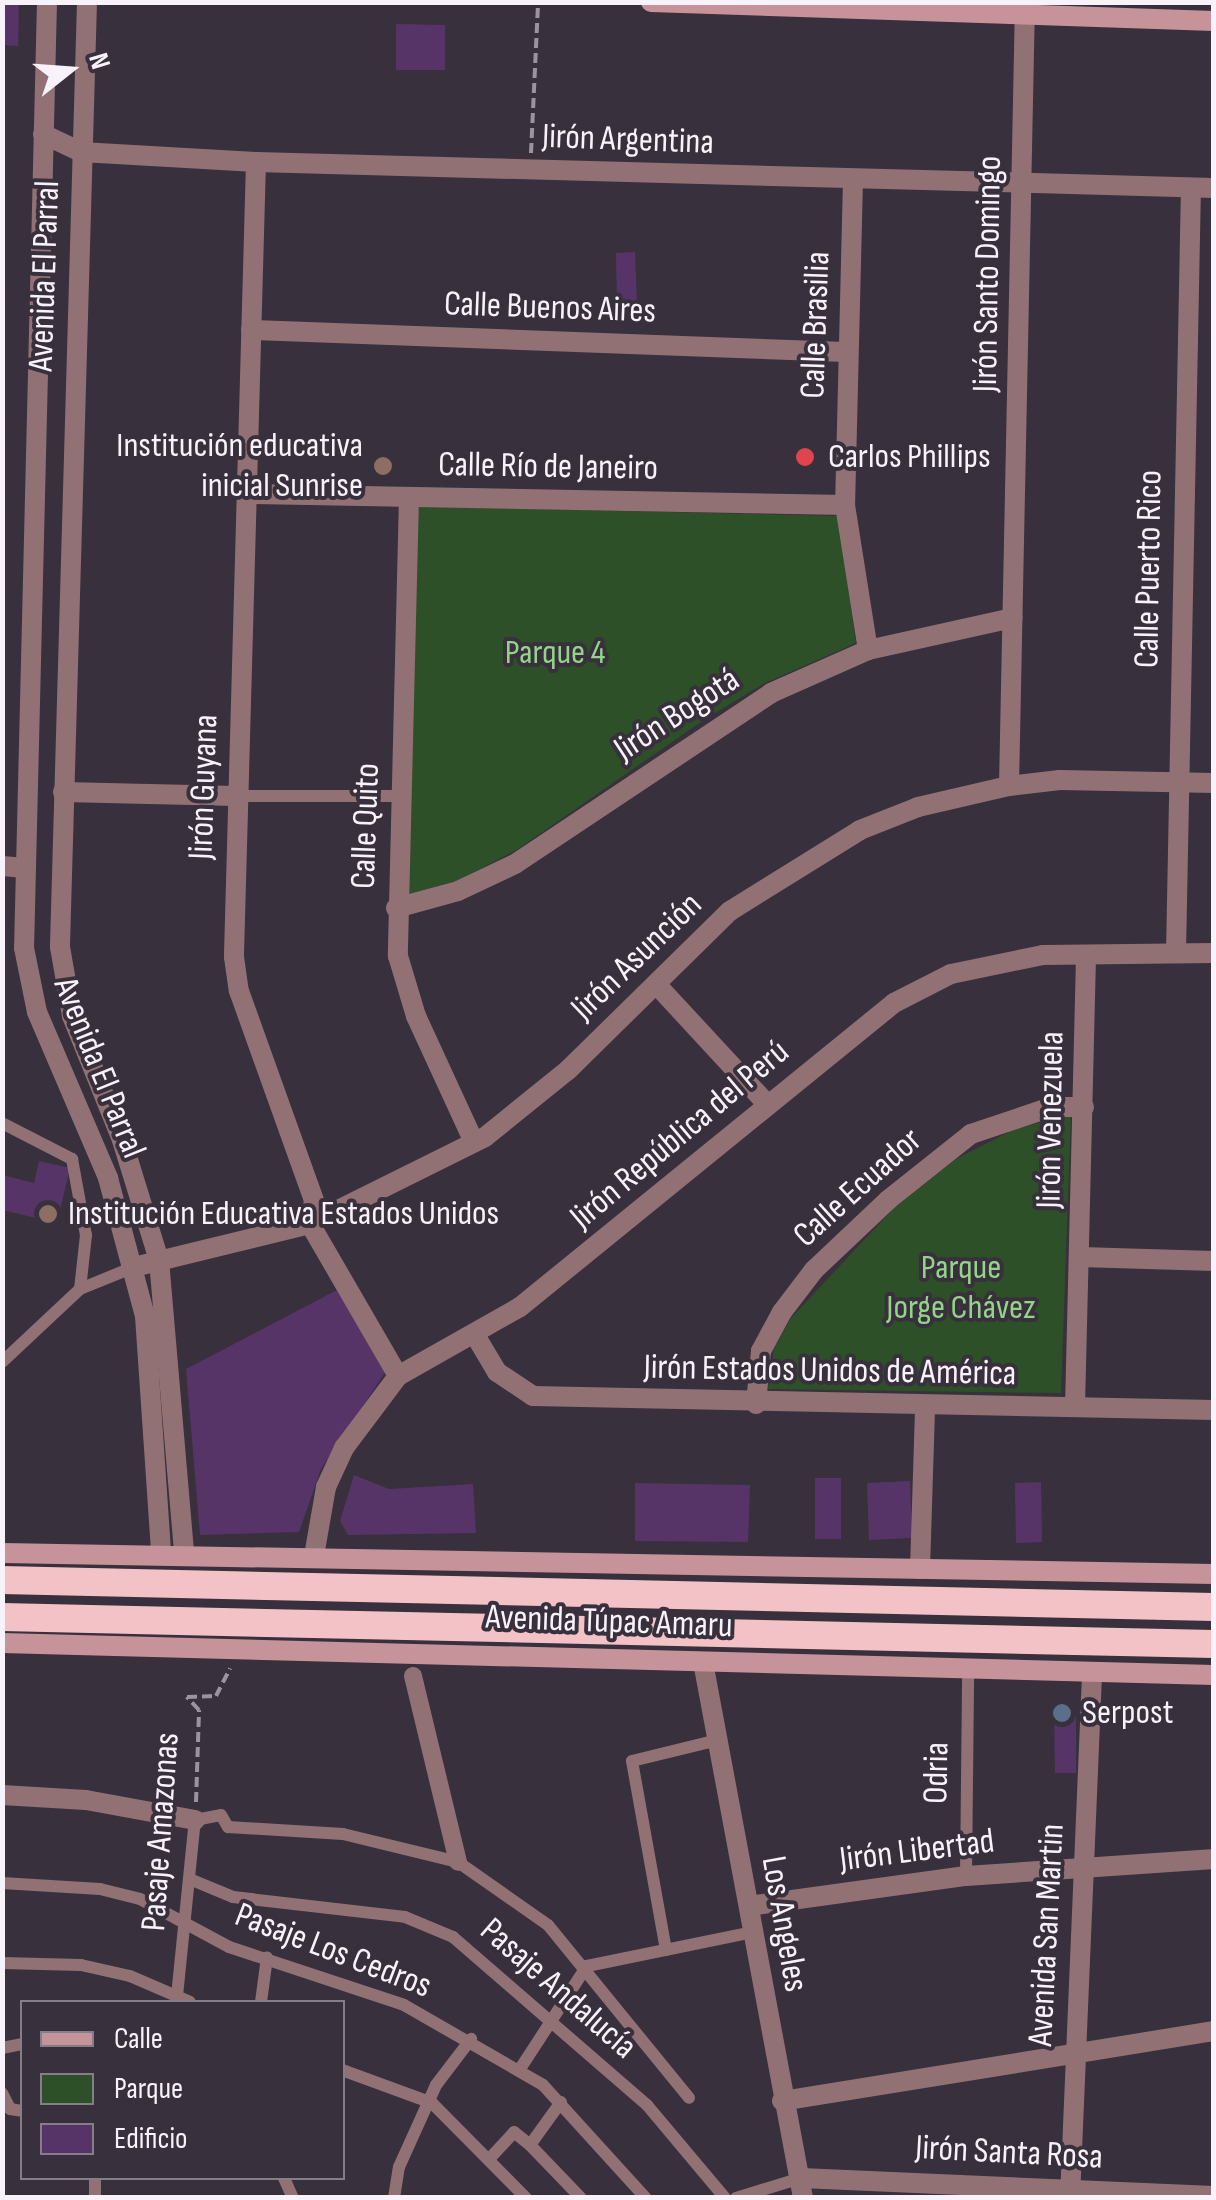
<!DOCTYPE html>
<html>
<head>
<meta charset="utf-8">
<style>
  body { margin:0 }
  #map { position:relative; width:1216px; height:2200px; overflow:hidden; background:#38303c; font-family:"Sofia Sans Condensed",sans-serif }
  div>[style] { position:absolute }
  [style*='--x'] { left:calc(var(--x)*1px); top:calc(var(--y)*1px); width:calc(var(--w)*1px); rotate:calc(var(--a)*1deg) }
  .green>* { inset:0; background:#2e5029 }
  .building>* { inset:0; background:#573467 }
  .path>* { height:4px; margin-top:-2px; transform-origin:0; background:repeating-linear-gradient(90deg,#9a949e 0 10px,transparent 0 15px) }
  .service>* { height:12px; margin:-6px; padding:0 6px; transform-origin:6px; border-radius:6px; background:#927175 }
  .pedestrian>* { height:18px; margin:-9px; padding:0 9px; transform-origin:9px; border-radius:9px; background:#927175 }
  .minor>* { height:20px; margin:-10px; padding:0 10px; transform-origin:10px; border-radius:10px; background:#927175 }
  .tertiary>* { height:20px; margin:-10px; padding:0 10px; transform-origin:10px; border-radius:10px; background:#927175 }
  .secondary>* { height:20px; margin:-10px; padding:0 10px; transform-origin:10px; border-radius:10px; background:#c7939a }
  .trunk>* { height:28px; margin:-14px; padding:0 14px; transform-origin:14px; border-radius:14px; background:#f3c2c7 }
  .dots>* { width:28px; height:28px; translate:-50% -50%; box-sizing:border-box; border:5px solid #38303c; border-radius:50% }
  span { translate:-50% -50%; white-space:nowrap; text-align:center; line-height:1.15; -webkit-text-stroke:8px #38303c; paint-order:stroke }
  .street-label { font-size:35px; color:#f8f3fb }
  .poi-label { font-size:35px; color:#f8f3fb }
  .right { translate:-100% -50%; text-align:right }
  .left { translate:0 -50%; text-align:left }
  .park-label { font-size:35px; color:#93d489 }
  .frame { position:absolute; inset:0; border:5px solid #f8f3fb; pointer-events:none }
  .legend { position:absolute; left:20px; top:2000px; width:325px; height:180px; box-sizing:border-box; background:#38303c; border:2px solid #857e88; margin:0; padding:12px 18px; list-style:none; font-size:30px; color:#f8f3fb }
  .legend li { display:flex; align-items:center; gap:20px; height:50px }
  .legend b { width:50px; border:2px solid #857e88 }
  .north { position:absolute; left:20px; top:20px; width:100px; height:100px; -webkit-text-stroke:8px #38303c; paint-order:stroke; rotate:73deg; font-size:28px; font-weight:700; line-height:40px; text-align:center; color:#f8f3fb }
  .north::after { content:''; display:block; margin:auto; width:35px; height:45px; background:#f8f3fb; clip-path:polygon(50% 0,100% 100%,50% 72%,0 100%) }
</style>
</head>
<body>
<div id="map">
  <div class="green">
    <i style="clip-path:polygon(418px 506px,838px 516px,856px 643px,765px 683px,705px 719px,518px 849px,459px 880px,406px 895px)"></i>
    <i style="clip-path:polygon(1071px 1114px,1061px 1393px,768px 1389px,774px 1349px,791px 1318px,894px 1208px,956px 1159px,1013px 1130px)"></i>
  </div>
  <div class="building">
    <i style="clip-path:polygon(2px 2px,19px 2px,18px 46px,2px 45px)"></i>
    <i style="clip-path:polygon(396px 24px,445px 25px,445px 70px,396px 70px)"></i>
    <i style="clip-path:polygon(635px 252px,637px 303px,617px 303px,616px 253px)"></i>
    <i style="clip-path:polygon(39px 1161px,70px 1168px,57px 1223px,2px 1210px,2px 1175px,34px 1183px)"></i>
    <i style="clip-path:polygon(337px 1290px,386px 1371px,321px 1469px,299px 1532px,200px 1535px,186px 1369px)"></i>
    <i style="clip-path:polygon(354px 1475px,389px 1489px,473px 1484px,476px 1533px,348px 1535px,340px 1521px)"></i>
    <i style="clip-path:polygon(815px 1478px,841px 1478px,841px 1539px,815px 1539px)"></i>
    <i style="clip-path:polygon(910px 1481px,912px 1538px,869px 1540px,867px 1483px)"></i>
    <i style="clip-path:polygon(1041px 1482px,1042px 1542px,1016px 1543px,1015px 1483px)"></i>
    <i style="clip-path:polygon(635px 1483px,750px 1485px,748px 1542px,635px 1541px)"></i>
    <i style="clip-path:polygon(1054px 1705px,1067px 1705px,1076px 1716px,1076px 1773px,1055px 1773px)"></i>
  </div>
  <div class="path">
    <i style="--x:531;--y:153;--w:151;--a:-87.3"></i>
    <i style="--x:196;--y:1802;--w:92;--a:-88.1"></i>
    <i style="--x:199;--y:1710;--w:18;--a:-133"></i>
    <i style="--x:187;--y:1697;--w:29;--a:-2"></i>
    <i style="--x:216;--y:1696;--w:31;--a:-63"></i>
  </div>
  <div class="service">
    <i style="--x:235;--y:796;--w:165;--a:0"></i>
    <i style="--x:2;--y:1123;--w:79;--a:27.2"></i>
    <i style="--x:72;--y:1159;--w:77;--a:79.6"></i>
    <i style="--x:86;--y:1235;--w:54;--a:96.3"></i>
    <i style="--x:2;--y:1362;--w:107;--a:-43.1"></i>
    <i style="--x:80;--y:1289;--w:58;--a:-22.2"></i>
    <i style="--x:966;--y:1876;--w:205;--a:-89.4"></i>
    <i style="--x:192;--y:1880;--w:44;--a:22.5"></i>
    <i style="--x:233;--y:1897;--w:173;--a:6.6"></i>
    <i style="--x:405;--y:1917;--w:52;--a:22.6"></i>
    <i style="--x:453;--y:1937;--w:257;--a:40.9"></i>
    <i style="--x:647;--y:2105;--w:121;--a:50"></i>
    <i style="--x:2;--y:1883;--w:98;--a:3.5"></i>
    <i style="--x:100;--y:1889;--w:41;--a:14"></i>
    <i style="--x:140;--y:1899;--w:101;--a:28.3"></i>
    <i style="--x:229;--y:1947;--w:184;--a:18.3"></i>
    <i style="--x:404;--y:2005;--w:160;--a:29.9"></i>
    <i style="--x:543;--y:2085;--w:153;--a:47.7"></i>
    <i style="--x:666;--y:1950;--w:192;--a:-100.2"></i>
    <i style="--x:632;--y:1761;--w:89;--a:-13.7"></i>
    <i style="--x:2;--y:1963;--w:79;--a:1.5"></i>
    <i style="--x:81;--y:1965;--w:50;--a:12.7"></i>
    <i style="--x:130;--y:1976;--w:65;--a:23.4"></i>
    <i style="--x:587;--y:1966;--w:169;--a:-11.6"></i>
    <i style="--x:177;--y:1996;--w:177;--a:-84.2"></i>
    <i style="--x:195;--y:1820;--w:26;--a:-11"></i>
    <i style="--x:221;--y:1815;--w:14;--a:60"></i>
    <i style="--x:228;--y:1827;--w:115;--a:3.5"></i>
    <i style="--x:343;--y:1834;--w:118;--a:13.7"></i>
    <i style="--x:458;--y:1862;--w:110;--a:35"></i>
    <i style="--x:548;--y:1925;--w:223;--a:50.8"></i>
    <i style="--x:261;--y:2002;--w:45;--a:-82.4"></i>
    <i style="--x:2;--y:2048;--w:20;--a:-11"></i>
    <i style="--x:520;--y:2069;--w:123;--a:-57"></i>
    <i style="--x:342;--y:2070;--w:96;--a:20.1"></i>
    <i style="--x:432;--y:2103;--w:134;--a:45.3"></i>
    <i style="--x:2;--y:2093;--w:18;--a:63"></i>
    <i style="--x:10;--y:2109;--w:12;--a:9"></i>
    <i style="--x:530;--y:2145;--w:74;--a:46.1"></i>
    <i style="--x:491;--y:2157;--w:34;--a:-47"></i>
    <i style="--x:514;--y:2132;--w:21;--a:39"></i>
    <i style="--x:530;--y:2145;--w:53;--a:-54.2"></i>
    <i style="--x:95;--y:2178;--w:20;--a:90"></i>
    <i style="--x:284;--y:2178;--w:22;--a:66"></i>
    <i style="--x:394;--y:2198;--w:31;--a:-81"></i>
    <i style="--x:399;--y:2167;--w:90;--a:-65.7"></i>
    <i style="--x:436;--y:2085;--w:58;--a:-52.7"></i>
    <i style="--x:736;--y:2198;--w:68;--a:-17.1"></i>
  </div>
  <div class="pedestrian">
    <i style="--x:413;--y:1676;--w:191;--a:76.4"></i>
  </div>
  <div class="minor">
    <i style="--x:43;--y:134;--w:42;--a:25.3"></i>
    <i style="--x:81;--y:152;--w:175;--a:3.3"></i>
    <i style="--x:256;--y:162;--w:958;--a:1.55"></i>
    <i style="--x:256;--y:162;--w:795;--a:91.59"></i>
    <i style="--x:234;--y:957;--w:34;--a:82"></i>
    <i style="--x:239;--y:991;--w:223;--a:70.3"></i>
    <i style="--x:314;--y:1201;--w:23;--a:100"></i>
    <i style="--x:310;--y:1224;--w:176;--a:59.9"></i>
    <i style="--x:853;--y:180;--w:325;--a:91.4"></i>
    <i style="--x:845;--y:505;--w:147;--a:81"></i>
    <i style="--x:251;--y:330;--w:595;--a:2.12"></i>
    <i style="--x:249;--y:494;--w:596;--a:1.06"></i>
    <i style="--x:409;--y:497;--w:459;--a:91.4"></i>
    <i style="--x:398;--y:956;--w:63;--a:73.3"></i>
    <i style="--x:416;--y:1016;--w:139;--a:65.3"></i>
    <i style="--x:1009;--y:786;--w:784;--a:-88.83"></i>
    <i style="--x:63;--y:792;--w:172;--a:1.3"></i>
    <i style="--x:2;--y:866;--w:21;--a:5"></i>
    <i style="--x:396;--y:908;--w:64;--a:-15.3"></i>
    <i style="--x:458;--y:891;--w:63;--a:-25.3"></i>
    <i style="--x:515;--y:864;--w:308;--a:-33.7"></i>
    <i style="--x:771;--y:693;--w:106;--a:-23.9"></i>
    <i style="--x:868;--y:650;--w:148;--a:-12.5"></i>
    <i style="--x:1176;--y:953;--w:765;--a:-88.88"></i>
    <i style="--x:656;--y:984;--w:163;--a:47.2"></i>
    <i style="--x:1080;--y:1257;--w:134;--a:1.7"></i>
    <i style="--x:134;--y:1267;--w:181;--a:-13.7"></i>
    <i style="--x:310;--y:1224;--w:195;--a:-26.4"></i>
    <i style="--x:485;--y:1137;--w:107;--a:-38.9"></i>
    <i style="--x:568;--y:1070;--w:227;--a:-44.5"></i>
    <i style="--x:730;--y:911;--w:153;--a:-31.9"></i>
    <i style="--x:860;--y:830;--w:62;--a:-21.6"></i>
    <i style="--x:918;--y:807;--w:93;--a:-13"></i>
    <i style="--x:1009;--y:786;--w:51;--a:-6.7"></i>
    <i style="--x:1060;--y:780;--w:154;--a:1.1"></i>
    <i style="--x:475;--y:1335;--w:43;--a:59.3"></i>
    <i style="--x:497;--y:1372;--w:43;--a:33.7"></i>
    <i style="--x:533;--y:1396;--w:681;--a:1.18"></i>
    <i style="--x:756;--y:1404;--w:53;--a:-84.6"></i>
    <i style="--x:761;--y:1351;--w:44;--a:-61.7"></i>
    <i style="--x:782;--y:1312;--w:53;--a:-52.7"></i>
    <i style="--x:814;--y:1270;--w:102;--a:-43.4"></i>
    <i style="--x:888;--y:1200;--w:106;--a:-38.5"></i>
    <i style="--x:971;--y:1134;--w:84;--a:-18.6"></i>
    <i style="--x:1051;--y:1107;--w:33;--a:0"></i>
    <i style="--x:1075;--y:1407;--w:452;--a:-88.6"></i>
    <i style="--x:314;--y:1556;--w:70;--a:-80.1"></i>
    <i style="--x:326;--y:1487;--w:43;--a:-65.2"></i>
    <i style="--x:344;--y:1448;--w:90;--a:-53.1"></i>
    <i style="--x:398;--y:1376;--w:140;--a:-29.5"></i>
    <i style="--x:520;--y:1307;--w:482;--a:-39.1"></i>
    <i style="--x:894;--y:1003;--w:64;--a:-27"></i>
    <i style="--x:951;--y:974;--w:94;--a:-11.7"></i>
    <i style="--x:1043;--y:955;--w:171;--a:-0.7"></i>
    <i style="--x:920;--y:1569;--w:163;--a:-88.2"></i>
    <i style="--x:703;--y:1662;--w:545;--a:79.43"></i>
    <i style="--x:2;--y:1795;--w:84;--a:3.4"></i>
    <i style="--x:86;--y:1800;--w:111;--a:10.4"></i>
    <i style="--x:749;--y:1906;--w:219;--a:-7.9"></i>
    <i style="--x:966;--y:1876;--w:249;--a:-3.9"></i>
    <i style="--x:782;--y:2101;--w:438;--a:-9.2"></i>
    <i style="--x:801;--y:2178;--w:413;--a:2.5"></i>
    <i style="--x:1070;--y:2198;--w:522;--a:-87.59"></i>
  </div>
  <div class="tertiary">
    <i style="--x:47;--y:2;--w:946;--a:91.39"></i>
    <i style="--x:24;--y:948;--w:65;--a:78.5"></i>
    <i style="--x:37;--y:1012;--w:181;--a:66.8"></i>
    <i style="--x:108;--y:1178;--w:143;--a:75"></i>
    <i style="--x:145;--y:1316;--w:238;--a:86.1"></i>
    <i style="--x:87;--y:2;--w:945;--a:91.64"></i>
    <i style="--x:60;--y:947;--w:70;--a:80.1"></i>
    <i style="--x:72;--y:1016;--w:134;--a:68"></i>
    <i style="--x:122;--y:1140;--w:126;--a:72.9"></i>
    <i style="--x:159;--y:1260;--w:294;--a:85.1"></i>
  </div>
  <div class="secondary">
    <i style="--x:651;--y:2;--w:563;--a:1.93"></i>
    <i style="--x:2;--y:1553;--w:1212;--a:0.99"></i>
    <i style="--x:2;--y:1643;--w:1212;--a:1.51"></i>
  </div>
  <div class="trunk">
    <i style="--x:2;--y:1580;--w:1212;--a:1.28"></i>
    <i style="--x:2;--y:1617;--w:1212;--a:1.28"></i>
  </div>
  <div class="dots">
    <i style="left:805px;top:457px;background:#e0444e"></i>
    <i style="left:383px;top:466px;background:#8d6e63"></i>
    <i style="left:48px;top:1214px;background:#8d6e63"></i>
    <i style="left:1062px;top:1713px;background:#5c6f8a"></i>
  </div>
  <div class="street-label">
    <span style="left:628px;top:140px;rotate:2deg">Jirón Argentina</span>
    <span style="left:988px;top:274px;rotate:-89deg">Jirón Santo Domingo</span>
    <span style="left:45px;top:276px;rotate:-88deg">Avenida El Parral</span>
    <span style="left:550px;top:308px;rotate:2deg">Calle Buenos Aires</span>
    <span style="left:816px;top:325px;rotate:-88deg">Calle Brasilia</span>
    <span style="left:548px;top:467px;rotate:1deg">Calle Río de Janeiro</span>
    <span style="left:1149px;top:569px;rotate:-89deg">Calle Puerto Rico</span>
    <span style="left:677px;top:715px;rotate:-33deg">Jirón Bogotá</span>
    <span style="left:204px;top:787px;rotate:-88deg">Jirón Guyana</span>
    <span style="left:366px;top:826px;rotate:-88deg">Calle Quito</span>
    <span style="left:637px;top:957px;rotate:-44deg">Jirón Asunción</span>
    <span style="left:99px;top:1068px;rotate:68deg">Avenida El Parral</span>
    <span style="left:1051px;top:1120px;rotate:-89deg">Jirón Venezuela</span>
    <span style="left:680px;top:1135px;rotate:-40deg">Jirón República del Perú</span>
    <span style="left:858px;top:1188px;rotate:-42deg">Calle Ecuador</span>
    <span style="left:830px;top:1371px;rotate:1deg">Jirón Estados Unidos de América</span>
    <span style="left:609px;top:1622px;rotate:2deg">Avenida Túpac Amaru</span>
    <span style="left:937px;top:1773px;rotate:-89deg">Odria</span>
    <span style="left:161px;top:1832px;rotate:-86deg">Pasaje Amazonas</span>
    <span style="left:917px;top:1851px;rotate:-7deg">Jirón Libertad</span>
    <span style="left:784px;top:1924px;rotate:80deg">Los Angeles</span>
    <span style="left:1047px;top:1935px;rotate:-87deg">Avenida San Martin</span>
    <span style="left:333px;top:1951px;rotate:21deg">Pasaje Los Cedros</span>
    <span style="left:558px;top:1989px;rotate:41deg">Pasaje Andalucía</span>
    <span style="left:1009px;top:2153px;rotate:3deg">Jirón Santa Rosa</span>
  </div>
  <div class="poi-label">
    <span class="right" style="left:363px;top:466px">Institución educativa<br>inicial Sunrise</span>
    <span class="left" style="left:828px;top:457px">Carlos Phillips</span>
    <span class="left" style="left:68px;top:1214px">Institución Educativa Estados Unidos</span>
    <span class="left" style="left:1082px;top:1713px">Serpost</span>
  </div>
  <div class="park-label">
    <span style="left:555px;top:653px">Parque 4</span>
    <span style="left:961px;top:1288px">Parque<br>Jorge Chávez</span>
  </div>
  <div class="frame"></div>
  <ul class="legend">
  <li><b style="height:12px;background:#c7939a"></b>Calle</li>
  <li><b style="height:28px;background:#2e5029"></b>Parque</li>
  <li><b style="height:28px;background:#573467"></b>Edificio</li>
  </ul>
  <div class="north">N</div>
</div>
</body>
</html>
